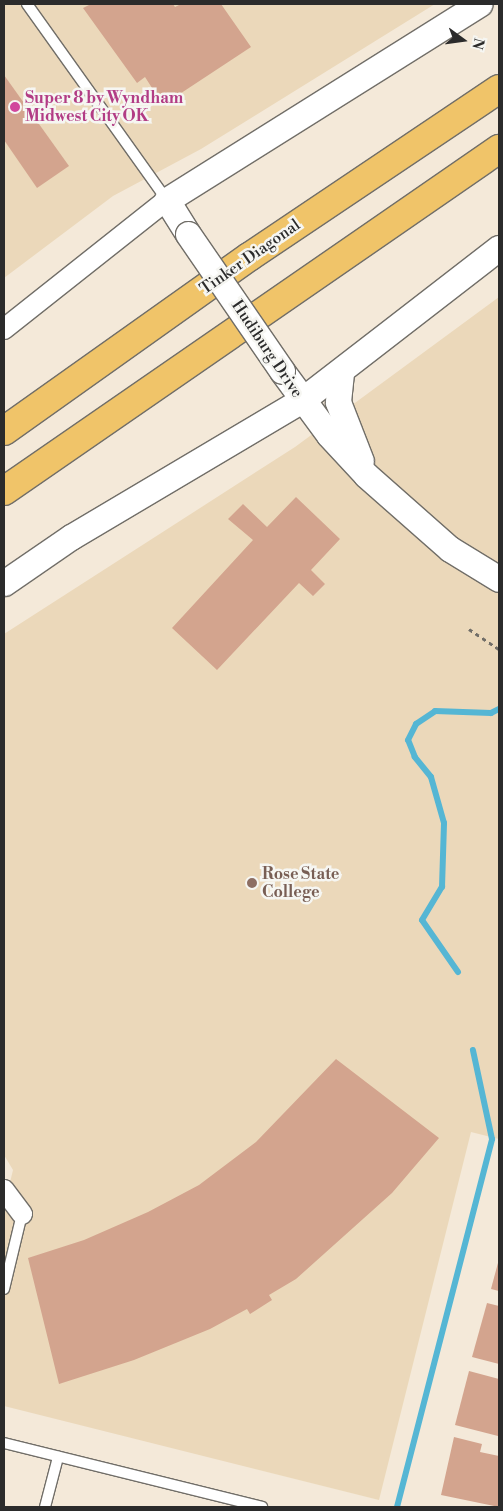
<!DOCTYPE html>
<html>
<head>
<meta charset="utf-8">
<style>
  body { margin:0 }
  #map { position:relative; width:503px; height:1511px; overflow:hidden; background:#f4e9d9; font-family:"Libre Bodoni",serif }
  div>[style] { position:absolute }
  [style*='--x'] { left:calc(var(--x)*1px); top:calc(var(--y)*1px); width:calc(var(--w)*1px); rotate:calc(var(--a)*1deg) }
  .built>* { inset:0; background:#ebd8ba }
  .stream>* { height:6px; margin:-3px; padding:0 3px; transform-origin:3px; border-radius:3px; background:#55b6d4 }
  .building>* { inset:0; background:#d3a48e }
  .path>* { height:3px; margin-top:-1.5px; transform-origin:0; background:repeating-linear-gradient(90deg,#716e68 0 4px,transparent 0 8px) }
  .roads { filter:drop-shadow(1px 0 #716e68) drop-shadow(-1px 0 #716e68) drop-shadow(0 1px #716e68) drop-shadow(0 -1px #716e68) }
  .service>* { height:10px; margin:-5px; padding:0 5px; transform-origin:5px; border-radius:5px; background:#fff }
  .minor>* { height:20px; margin:-10px; padding:0 10px; transform-origin:10px; border-radius:10px; background:#fff }
  .tertiary>* { height:25px; margin:-12.5px; padding:0 12.5px; transform-origin:12.5px; border-radius:12.5px; background:#fff }
  .motorway>* { height:28px; margin:-14px; padding:0 14px; transform-origin:14px; border-radius:14px; background:#f0c469 }
  .bridges { filter:drop-shadow(1px 0 #716e68) drop-shadow(-1px 0 #716e68) drop-shadow(0 1px #716e68) drop-shadow(0 -1px #716e68) }
  .tertiary-bridge>* { height:25px; margin:-12.5px; padding:0 12.5px; transform-origin:12.5px; border-radius:12.5px; background:#fff }
  .dots>* { width:14px; height:14px; translate:-50% -50%; box-sizing:border-box; border:2px solid #f6f6f2; border-radius:50% }
  span { translate:-50% -50%; white-space:nowrap; text-align:center; line-height:1.15; -webkit-text-stroke:5px #f6f6f2; paint-order:stroke }
  .hotel-label { font-size:16px; color:#b23c85; font-weight:700 }
  .left { translate:0 -50%; text-align:left }
  .street-label { font-size:16px; color:#2b2b2b }
  .education-label { font-size:16px; color:#785e54; font-weight:700 }
  .frame { position:absolute; inset:0; border:5px solid #2b2b2b; pointer-events:none }
  .north { position:absolute; left:438px; top:15px; width:50px; height:50px; -webkit-text-stroke:4px #f6f6f2; paint-order:stroke; rotate:104deg; font-size:14px; font-weight:700; line-height:20px; text-align:center; color:#2b2b2b }
  .north::after { content:''; display:block; margin:auto; width:18px; height:22px; background:#2b2b2b; clip-path:polygon(50% 0,100% 100%,50% 72%,0 100%) }
</style>
</head>
<body>
<div id="map">
  <div class="built">
    <i style="clip-path:polygon(4px 4px,435px 4px,201px 149px,113px 196px,4px 278px)"></i>
    <i style="clip-path:polygon(499px 297px,499px 1139px,471px 1132px,379px 1500px,4px 1406px,4px 1207px,13px 1170px,4px 1155px,4px 634px,295px 447px)"></i>
  </div>
  <div class="stream">
    <i style="--x:458;--y:972;--w:63;--a:-124.7"></i>
    <i style="--x:422;--y:920;--w:39;--a:-59"></i>
    <i style="--x:442;--y:887;--w:64;--a:-88.2"></i>
    <i style="--x:444;--y:823;--w:48;--a:-105.8"></i>
    <i style="--x:431;--y:777;--w:26;--a:-129"></i>
    <i style="--x:415;--y:757;--w:18;--a:-112"></i>
    <i style="--x:408;--y:740;--w:18;--a:-63"></i>
    <i style="--x:416;--y:724;--w:23;--a:-34"></i>
    <i style="--x:435;--y:711;--w:56;--a:2"></i>
    <i style="--x:491;--y:713;--w:9;--a:-27"></i>
    <i style="--x:397;--y:1507;--w:380;--a:-75.5"></i>
    <i style="--x:492;--y:1139;--w:91;--a:-102.1"></i>
  </div>
  <div class="building">
    <i style="clip-path:polygon(91px 4px,173px 4px,175px 7px,181px 4px,221px 4px,251px 47px,163px 105px,145px 77px,137px 83px,83px 8px)"></i>
    <i style="clip-path:polygon(4px 75px,69px 166px,37px 188px,4px 140px)"></i>
    <i style="clip-path:polygon(296px 497px,340px 539px,311px 570px,325px 584px,313px 596px,299px 583px,217px 670px,172px 628px,253px 540px,228px 519px,243px 504px,267px 527px)"></i>
    <i style="clip-path:polygon(336px 1059px,439px 1138px,392px 1193px,296px 1279px,269px 1295px,272px 1300px,250px 1314px,247px 1309px,210px 1329px,134px 1360px,59px 1384px,28px 1258px,84px 1240px,148px 1212px,199px 1185px,256px 1142px)"></i>
    <i style="clip-path:polygon(499px 1259px,499px 1291px,491px 1289px)"></i>
    <i style="clip-path:polygon(487px 1303px,499px 1306px,499px 1364px,472px 1357px)"></i>
    <i style="clip-path:polygon(469px 1371px,499px 1379px,498px 1436px,455px 1425px)"></i>
    <i style="clip-path:polygon(454px 1437px,482px 1444px,480px 1452px,499px 1456px,499px 1507px,441px 1495px)"></i>
  </div>
  <div class="path">
    <i style="--x:469;--y:629;--w:36;--a:34"></i>
  </div>
  <div class="roads">
    <div class="service">
      <i style="--x:27;--y:4;--w:241;--a:54.5"></i>
      <i style="--x:4;--y:1289;--w:77;--a:-76.5"></i>
      <i style="--x:4;--y:1443;--w:266;--a:13.9"></i>
      <i style="--x:45;--y:1507;--w:52;--a:-75.4"></i>
    </div>
    <div class="minor">
      <i style="--x:4;--y:329;--w:208;--a:-38.4"></i>
      <i style="--x:4;--y:1190;--w:30;--a:53"></i>
    </div>
    <div class="tertiary">
      <i style="--x:188;--y:234;--w:40;--a:-122"></i>
      <i style="--x:167;--y:200;--w:369;--a:-32.1"></i>
      <i style="--x:282;--y:371;--w:79;--a:53.7"></i>
      <i style="--x:329;--y:435;--w:54;--a:47.2"></i>
      <i style="--x:366;--y:475;--w:112;--a:41.4"></i>
      <i style="--x:450;--y:549;--w:57;--a:31.5"></i>
      <i style="--x:341;--y:373;--w:29;--a:96"></i>
      <i style="--x:338;--y:402;--w:63;--a:68.7"></i>
      <i style="--x:4;--y:583;--w:81;--a:-34.5"></i>
      <i style="--x:71;--y:537;--w:269;--a:-30.7"></i>
      <i style="--x:302;--y:400;--w:249;--a:-37.7"></i>
    </div>
    <div class="motorway">
      <i style="--x:4;--y:431;--w:301;--a:-35.4"></i>
      <i style="--x:249;--y:257;--w:301;--a:-33.9"></i>
      <i style="--x:4;--y:491;--w:602;--a:-34.64"></i>
    </div>
  </div>
  <div class="bridges">
    <div class="tertiary-bridge">
      <i style="--x:188;--y:234;--w:166;--a:55.5"></i>
    </div>
  </div>
  <div class="dots">
    <i style="left:15px;top:107px;background:#d1479c"></i>
    <i style="left:252px;top:883px;background:#8d6e63"></i>
  </div>
  <div class="hotel-label">
    <span class="left" style="left:25px;top:107px">Super 8 by Wyndham<br>Midwest City OK</span>
  </div>
  <div class="street-label">
    <span style="left:250px;top:257px;rotate:-35deg">Tinker Diagonal</span>
    <span style="left:267px;top:349px;rotate:56deg">Hudiburg Drive</span>
  </div>
  <div class="education-label">
    <span class="left" style="left:262px;top:883px">Rose State<br>College</span>
  </div>
  <div class="frame"></div>
  <div class="north">N</div>
</div>
</body>
</html>
